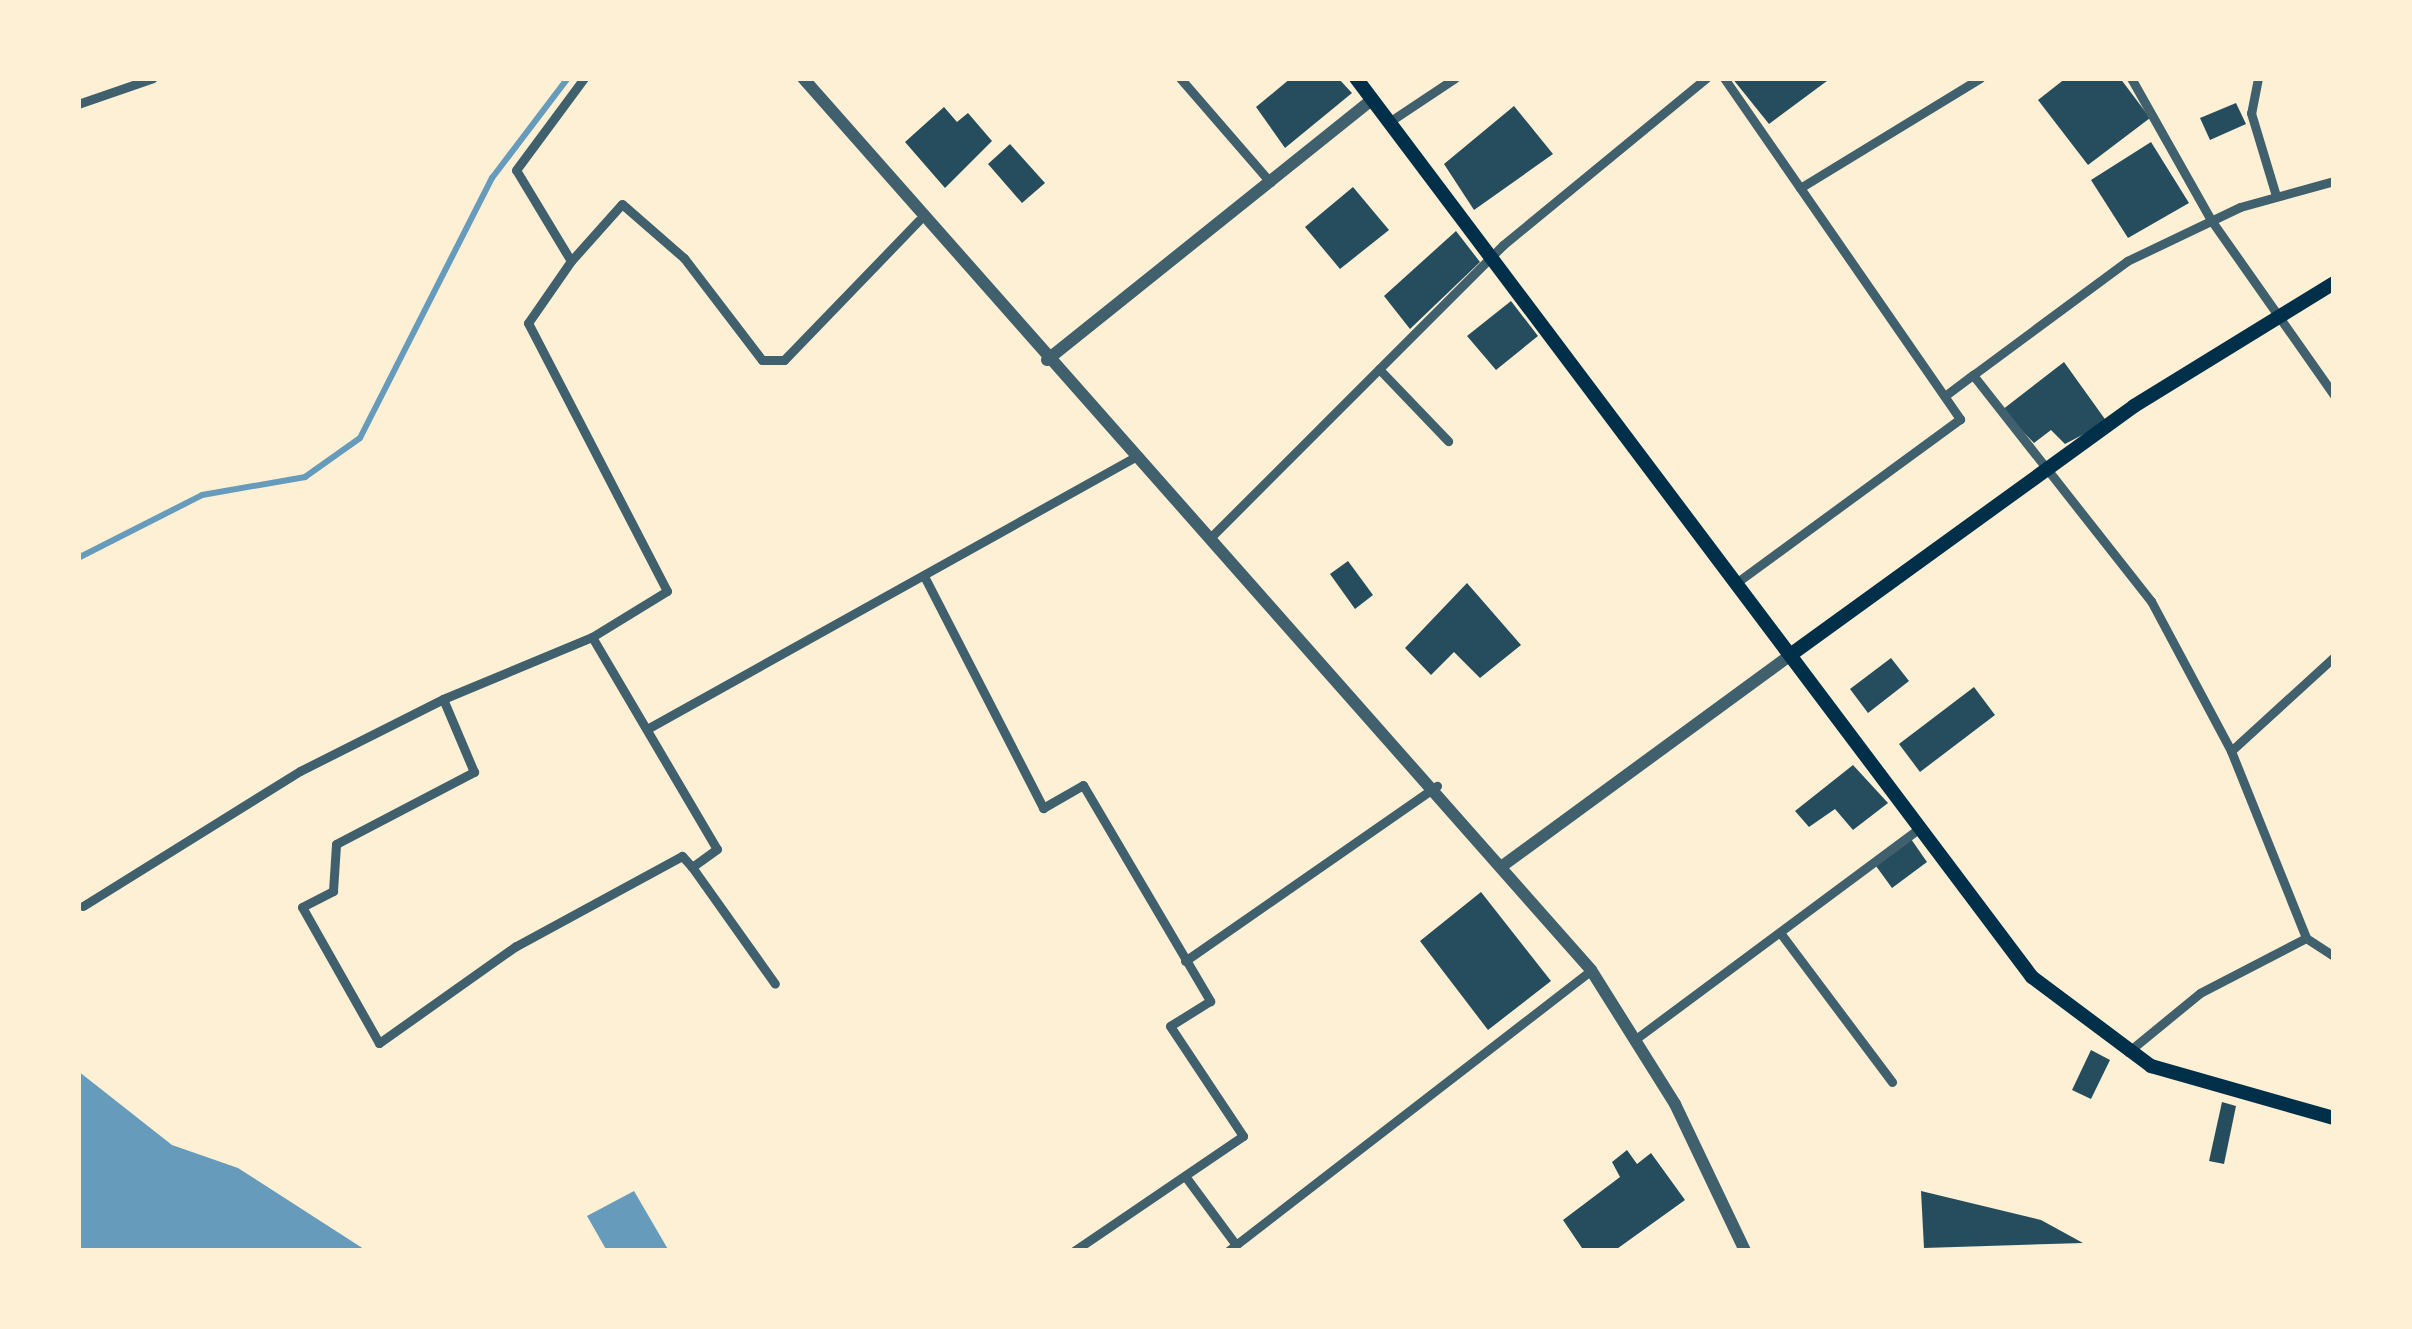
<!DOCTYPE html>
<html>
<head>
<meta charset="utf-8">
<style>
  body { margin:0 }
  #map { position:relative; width:2412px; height:1329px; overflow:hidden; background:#fdf0d5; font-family:"Fira Sans Condensed",sans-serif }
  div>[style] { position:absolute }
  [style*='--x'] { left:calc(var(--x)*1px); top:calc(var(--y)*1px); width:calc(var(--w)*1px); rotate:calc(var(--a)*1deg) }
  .water>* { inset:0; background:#669bbc }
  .stream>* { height:6px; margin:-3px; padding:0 3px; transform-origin:3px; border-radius:3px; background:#669bbc }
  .building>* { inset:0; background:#264d5e }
  .minor>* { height:9px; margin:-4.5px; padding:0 4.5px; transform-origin:4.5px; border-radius:4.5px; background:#3f606c }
  .tertiary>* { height:12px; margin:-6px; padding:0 6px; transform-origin:6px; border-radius:6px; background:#3f606c }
  .secondary>* { height:14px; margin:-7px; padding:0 7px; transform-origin:7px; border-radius:7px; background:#003049 }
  span { translate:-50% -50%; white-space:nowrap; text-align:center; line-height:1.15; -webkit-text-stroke:12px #fdf0d5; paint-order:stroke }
  .frame { position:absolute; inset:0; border:81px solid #fdf0d5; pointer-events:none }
</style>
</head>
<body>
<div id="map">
  <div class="water">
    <i style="clip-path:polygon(78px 1071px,172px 1145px,238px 1168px,367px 1251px,78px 1251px)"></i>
    <i style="clip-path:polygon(634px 1191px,669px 1251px,607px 1251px,587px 1216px)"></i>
  </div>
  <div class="stream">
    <i style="--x:78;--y:558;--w:139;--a:-26.9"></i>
    <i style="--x:202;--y:495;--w:105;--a:-9.9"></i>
    <i style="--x:305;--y:477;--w:67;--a:-35.3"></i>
    <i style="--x:360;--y:438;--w:292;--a:-63.1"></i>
    <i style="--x:492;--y:178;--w:126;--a:-52.8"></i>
  </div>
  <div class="building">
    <i style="clip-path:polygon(1291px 78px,1338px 78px,1352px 93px,1285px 148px,1256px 107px)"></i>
    <i style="clip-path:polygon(1732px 78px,1831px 78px,1769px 124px)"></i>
    <i style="clip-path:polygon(2066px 78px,2120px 78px,2150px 118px,2088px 165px,2038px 100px)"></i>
    <i style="clip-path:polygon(2236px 103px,2246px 124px,2210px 140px,2200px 118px)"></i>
    <i style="clip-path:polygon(1514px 106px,1553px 154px,1474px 210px,1444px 164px)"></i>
    <i style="clip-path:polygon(944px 107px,957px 122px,968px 113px,992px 141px,945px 188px,905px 142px)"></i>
    <i style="clip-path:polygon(2151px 142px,2189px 203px,2128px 238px,2091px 180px)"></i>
    <i style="clip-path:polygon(1010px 144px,1045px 183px,1022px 203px,988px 164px)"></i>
    <i style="clip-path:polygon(1353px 187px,1389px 230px,1340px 269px,1305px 227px)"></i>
    <i style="clip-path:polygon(1456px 231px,1480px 262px,1410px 329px,1384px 296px)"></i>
    <i style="clip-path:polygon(1511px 301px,1538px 336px,1496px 370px,1467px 336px)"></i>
    <i style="clip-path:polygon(2064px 362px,2107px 422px,2065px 444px,2051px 430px,2034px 443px,2002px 410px)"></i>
    <i style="clip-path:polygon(1348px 561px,1373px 595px,1355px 609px,1330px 574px)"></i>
    <i style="clip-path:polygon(1467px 583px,1521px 645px,1480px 678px,1454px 652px,1431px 675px,1405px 648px)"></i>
    <i style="clip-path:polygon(1891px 658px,1909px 681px,1868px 713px,1850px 689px)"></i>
    <i style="clip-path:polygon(1974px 687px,1995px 715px,1920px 772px,1899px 744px)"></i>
    <i style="clip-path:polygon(1853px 765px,1888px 803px,1853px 830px,1835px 809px,1809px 827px,1795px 811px)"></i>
    <i style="clip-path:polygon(1911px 839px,1927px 862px,1892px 888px,1876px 866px)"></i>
    <i style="clip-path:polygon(1481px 892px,1551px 981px,1488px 1030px,1420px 941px)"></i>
    <i style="clip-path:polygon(2091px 1050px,2110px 1060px,2091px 1099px,2072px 1090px)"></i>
    <i style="clip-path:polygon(2222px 1102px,2236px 1106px,2224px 1164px,2209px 1161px)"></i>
    <i style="clip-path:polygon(1627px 1150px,1637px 1164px,1651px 1153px,1685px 1200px,1614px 1251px,1584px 1251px,1563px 1220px,1620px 1177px,1612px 1162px)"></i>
    <i style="clip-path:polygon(1921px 1191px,2041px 1220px,2083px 1243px,1924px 1248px)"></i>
  </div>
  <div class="minor">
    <i style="--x:1180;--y:78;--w:138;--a:49.1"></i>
    <i style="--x:1724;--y:78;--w:415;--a:55.3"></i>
    <i style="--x:1960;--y:419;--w:274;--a:143.8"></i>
    <i style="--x:2131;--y:78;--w:163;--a:60.6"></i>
    <i style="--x:2211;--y:220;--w:214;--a:54.9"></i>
    <i style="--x:2258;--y:78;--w:36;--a:101"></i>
    <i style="--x:2251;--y:113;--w:87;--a:73.2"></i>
    <i style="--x:78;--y:104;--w:79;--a:-19.1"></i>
    <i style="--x:1389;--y:122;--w:79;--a:-33.7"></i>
    <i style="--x:1800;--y:188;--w:211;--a:-31.4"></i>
    <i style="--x:571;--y:261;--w:106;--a:-121.1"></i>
    <i style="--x:516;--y:170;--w:114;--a:-53.5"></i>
    <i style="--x:1379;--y:369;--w:100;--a:46.2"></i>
    <i style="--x:1973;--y:375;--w:192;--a:-36.5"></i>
    <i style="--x:2127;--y:261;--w:125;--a:-25.5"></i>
    <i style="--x:2240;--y:207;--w:98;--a:-15.5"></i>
    <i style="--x:1946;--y:395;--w:34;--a:-37"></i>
    <i style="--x:1973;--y:375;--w:288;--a:51.8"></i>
    <i style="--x:2151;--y:601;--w:170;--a:61.9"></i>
    <i style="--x:2231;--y:751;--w:201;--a:68.1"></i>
    <i style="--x:2306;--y:938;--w:119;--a:152.6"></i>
    <i style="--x:2200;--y:993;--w:93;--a:140.7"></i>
    <i style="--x:1210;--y:538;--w:414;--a:-45"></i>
    <i style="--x:1503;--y:245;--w:263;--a:-39.4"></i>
    <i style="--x:924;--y:576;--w:261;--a:62.8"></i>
    <i style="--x:1043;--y:808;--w:46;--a:-29.9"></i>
    <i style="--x:1083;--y:785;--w:251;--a:59.5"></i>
    <i style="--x:1210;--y:1001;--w:47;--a:148"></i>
    <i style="--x:1170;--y:1026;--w:132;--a:56.4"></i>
    <i style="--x:1243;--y:1136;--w:204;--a:145.8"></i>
    <i style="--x:592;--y:637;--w:88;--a:-31.5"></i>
    <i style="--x:667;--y:591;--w:302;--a:-117.4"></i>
    <i style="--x:528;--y:323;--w:75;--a:-55.3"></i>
    <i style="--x:571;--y:261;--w:76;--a:-48.2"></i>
    <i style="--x:622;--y:204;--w:82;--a:41.1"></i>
    <i style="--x:684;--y:258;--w:128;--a:52.6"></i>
    <i style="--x:762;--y:360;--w:22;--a:0"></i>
    <i style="--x:784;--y:360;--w:194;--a:-46"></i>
    <i style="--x:647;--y:729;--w:559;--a:-29.13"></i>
    <i style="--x:2231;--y:751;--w:139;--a:-42.4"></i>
    <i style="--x:692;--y:867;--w:143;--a:54.6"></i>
    <i style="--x:83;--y:906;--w:256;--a:-31.9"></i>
    <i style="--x:300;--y:771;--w:160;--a:-26.7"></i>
    <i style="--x:443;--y:699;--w:161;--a:-22.6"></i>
    <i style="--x:592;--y:637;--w:246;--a:59.5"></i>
    <i style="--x:717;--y:849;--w:31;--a:144"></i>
    <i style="--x:692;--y:867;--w:15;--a:-132"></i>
    <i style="--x:682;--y:856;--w:189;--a:151.5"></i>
    <i style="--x:516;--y:946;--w:168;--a:144.7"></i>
    <i style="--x:379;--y:1043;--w:156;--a:-119.5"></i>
    <i style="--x:302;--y:907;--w:35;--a:-27"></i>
    <i style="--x:333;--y:891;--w:47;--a:-86.3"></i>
    <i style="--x:336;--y:844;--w:156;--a:-27.6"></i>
    <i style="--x:474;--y:772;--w:79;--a:-113"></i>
    <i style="--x:1781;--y:934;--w:185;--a:53.1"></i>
    <i style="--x:2306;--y:938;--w:33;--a:33"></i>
    <i style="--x:1185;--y:961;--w:307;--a:-34.8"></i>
    <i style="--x:1637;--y:1038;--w:352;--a:-36.6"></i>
    <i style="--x:1185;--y:1176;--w:86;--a:53.5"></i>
    <i style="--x:1228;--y:1251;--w:459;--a:-37.7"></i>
  </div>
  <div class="tertiary">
    <i style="--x:803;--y:78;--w:1190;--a:48.54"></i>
    <i style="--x:1591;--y:970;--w:158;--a:57.9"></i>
    <i style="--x:1675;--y:1104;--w:163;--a:64.5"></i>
    <i style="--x:1047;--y:360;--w:416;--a:-38.7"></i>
    <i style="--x:1505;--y:864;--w:357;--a:-36.2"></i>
  </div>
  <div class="secondary">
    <i style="--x:1356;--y:78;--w:1125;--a:53.06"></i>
    <i style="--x:2032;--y:977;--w:149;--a:36.8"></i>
    <i style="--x:2151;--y:1066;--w:190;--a:15.9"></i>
    <i style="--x:1793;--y:653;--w:421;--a:-35.9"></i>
    <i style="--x:2134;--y:406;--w:235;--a:-31.6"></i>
  </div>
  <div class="frame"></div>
</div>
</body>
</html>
